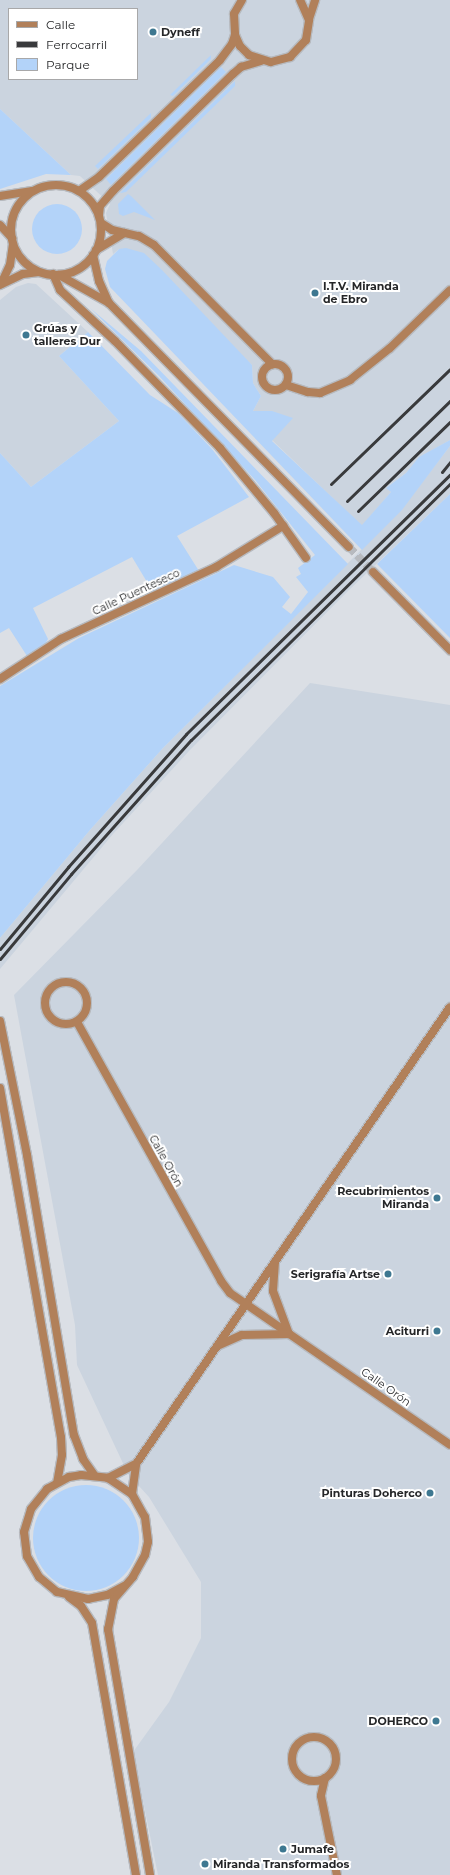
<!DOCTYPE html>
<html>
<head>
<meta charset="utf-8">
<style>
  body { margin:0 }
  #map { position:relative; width:450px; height:1875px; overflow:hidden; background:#dbdfe5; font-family:Montserrat,sans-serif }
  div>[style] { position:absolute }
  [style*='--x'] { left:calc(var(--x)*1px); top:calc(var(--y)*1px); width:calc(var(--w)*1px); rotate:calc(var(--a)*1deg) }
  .built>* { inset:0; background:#cbd4df }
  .green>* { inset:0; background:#b3d3f9 }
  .round { border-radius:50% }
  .minor-tunnel>* { height:8px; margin-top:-4px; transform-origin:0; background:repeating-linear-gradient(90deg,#b7babf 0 8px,transparent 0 12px) }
  .roads { filter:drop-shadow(1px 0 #b7babf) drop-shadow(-1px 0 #b7babf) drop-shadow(0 1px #b7babf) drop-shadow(0 -1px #b7babf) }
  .minor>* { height:8px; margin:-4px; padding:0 4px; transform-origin:4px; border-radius:4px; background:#b1805a }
  .minor>.ring { margin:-4px; padding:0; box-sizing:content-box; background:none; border:8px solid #b1805a; border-radius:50% }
  .tertiary>* { height:8px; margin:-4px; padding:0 4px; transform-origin:4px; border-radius:4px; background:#b1805a }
  .rail>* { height:3px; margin:-1.5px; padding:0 1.5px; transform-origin:1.5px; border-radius:1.5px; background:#393a3c }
  .dots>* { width:11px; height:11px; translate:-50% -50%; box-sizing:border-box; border:2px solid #fff; border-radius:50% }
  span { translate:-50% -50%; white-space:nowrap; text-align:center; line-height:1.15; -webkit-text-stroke:4px #fff; paint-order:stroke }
  .poi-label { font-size:11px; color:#252628; font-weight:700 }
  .left { translate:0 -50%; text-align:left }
  .right { translate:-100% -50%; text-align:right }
  .street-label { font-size:11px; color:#252628 }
  .legend { position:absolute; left:8px; top:8px; width:130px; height:72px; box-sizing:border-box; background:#fff; border:1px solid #a8a8a9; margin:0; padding:5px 7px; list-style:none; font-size:12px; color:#252628 }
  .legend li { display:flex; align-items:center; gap:8px; height:20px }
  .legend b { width:20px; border:1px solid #a8a8a9 }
</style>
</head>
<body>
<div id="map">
  <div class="built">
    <i style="clip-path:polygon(evenodd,0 0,450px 0,450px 440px,420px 457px,406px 473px,387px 487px,391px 492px,362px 526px,272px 440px,272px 411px,253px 411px,261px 396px,253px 383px,252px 365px,119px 249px,113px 254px,106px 213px,110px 204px,80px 176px,71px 175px,0 109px,0 0,9px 9px,137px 9px,137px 79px,9px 79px,9px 9px)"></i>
    <i style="clip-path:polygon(28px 283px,36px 284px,88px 332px,59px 356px,119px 421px,31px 487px,0 453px,0 300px,16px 287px)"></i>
    <i style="clip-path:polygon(450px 446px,450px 494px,349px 590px,189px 751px,113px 834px,0 969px,0 938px,90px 830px,163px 748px,401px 510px)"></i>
    <i style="clip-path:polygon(310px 683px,450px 705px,450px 1875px,158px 1875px,133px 1752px,169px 1702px,201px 1638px,201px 1582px,149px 1497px,128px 1474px,77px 1365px,75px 1325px,14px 995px,138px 869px)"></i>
  </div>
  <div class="green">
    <i style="clip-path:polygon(211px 55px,211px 59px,173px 96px,170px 95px)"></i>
    <i style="clip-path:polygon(221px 67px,226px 72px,111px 185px,106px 179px)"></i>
    <i style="clip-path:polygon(235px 81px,235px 86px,126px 192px,120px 193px)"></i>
    <i style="clip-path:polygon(0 109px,71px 175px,46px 174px,0 189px)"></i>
    <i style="clip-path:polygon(151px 113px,151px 118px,98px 169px,95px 166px)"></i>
    <i style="clip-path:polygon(128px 194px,131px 196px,155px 220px,134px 212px,123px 216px,119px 214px,118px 204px)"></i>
    <i class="round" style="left:32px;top:204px;width:50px;height:50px"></i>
    <i style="clip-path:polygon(126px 248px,144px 253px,162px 270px,252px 365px,253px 383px,261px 396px,253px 411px,272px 411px,293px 418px,272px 441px,362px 525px,391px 492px,386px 488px,406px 473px,419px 457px,450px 440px,450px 446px,402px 510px,362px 550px,110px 287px,105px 269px,107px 261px,119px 249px)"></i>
    <i style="clip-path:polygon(90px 308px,141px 351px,348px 564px,163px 748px,90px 830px,0 938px,0 686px,79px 638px,234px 565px,273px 577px,290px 597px,282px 607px,291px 614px,308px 592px,296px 577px,301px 574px,298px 568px,315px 555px,255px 480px,159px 376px)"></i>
    <i style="clip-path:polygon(88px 332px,150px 395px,178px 413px,212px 449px,249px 497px,177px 536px,199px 571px,153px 592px,132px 557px,33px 608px,48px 639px,45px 644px,27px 656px,9px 628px,0 633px,0 453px,31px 487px,119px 421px,59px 356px)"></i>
    <i style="clip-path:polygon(450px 494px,450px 638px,377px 564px)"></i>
    <i class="round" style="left:33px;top:1485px;width:106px;height:106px"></i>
  </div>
  <div class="minor-tunnel">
    <i style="--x:349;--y:547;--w:35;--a:46"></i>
  </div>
  <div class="roads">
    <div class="minor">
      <i style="--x:242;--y:0;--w:16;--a:120"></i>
      <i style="--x:234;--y:14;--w:21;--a:87"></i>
      <i style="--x:235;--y:35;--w:12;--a:66"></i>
      <i style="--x:240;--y:46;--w:13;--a:45"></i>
      <i style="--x:249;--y:55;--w:23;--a:18"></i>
      <i style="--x:271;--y:62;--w:20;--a:-15"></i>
      <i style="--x:290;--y:57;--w:23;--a:-47"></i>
      <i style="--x:306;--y:40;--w:20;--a:-81"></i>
      <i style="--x:309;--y:20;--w:22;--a:-114"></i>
      <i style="--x:309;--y:19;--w:20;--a:-72"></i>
      <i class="ring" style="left:11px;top:185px;width:82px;height:82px"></i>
      <i style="--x:79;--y:191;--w:24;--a:-35"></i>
      <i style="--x:99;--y:177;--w:168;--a:-44"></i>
      <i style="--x:220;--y:60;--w:20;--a:-53"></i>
      <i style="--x:232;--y:44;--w:9;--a:-72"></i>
      <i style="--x:0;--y:196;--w:31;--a:-9"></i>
      <i style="--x:99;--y:215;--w:9;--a:-84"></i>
      <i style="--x:100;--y:206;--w:20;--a:-49"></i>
      <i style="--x:113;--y:191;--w:168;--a:-44.3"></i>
      <i style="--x:233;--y:74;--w:11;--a:-41"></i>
      <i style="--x:241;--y:67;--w:21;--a:-17"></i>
      <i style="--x:101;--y:223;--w:13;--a:32"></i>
      <i style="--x:112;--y:230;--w:28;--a:13"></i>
      <i style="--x:139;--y:236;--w:17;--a:31"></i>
      <i style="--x:154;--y:245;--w:168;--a:45.2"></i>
      <i style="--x:0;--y:225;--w:18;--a:47"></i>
      <i style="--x:96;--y:250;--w:33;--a:-31"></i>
      <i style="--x:93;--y:255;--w:27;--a:77"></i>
      <i style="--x:99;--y:281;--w:24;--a:66"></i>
      <i style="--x:53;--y:274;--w:17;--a:66"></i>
      <i style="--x:60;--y:290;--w:75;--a:42.8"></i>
      <i style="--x:115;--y:341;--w:150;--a:45.5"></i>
      <i style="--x:220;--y:448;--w:85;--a:50.3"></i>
      <i style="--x:274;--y:513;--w:55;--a:54.6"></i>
      <i style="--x:59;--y:275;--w:57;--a:29.2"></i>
      <i style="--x:109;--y:303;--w:342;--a:45.5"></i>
      <i style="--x:1;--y:284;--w:21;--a:-65"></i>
      <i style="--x:10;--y:265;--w:21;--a:-82"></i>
      <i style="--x:0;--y:285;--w:25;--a:-26"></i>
      <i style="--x:23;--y:274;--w:16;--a:-7"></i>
      <i class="ring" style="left:262px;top:364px;width:18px;height:18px"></i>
      <i style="--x:286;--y:385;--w:23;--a:18"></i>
      <i style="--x:308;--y:392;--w:12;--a:5"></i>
      <i style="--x:320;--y:393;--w:33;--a:-23"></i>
      <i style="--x:350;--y:380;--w:51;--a:-38.7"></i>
      <i style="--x:390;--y:348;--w:83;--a:-44"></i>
      <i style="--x:373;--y:572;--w:110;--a:45.4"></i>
      <i style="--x:0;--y:679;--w:73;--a:-33.3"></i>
      <i style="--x:61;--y:639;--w:171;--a:-24.9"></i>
      <i style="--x:216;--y:567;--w:79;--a:-31.5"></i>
      <i class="ring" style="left:45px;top:982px;width:34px;height:34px"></i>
      <i style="--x:77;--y:1022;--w:296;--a:60.9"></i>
      <i style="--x:221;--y:1281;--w:15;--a:53"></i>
      <i style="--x:230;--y:1293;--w:267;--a:34.6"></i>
      <i style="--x:275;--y:1262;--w:29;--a:94"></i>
      <i style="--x:273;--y:1291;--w:46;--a:69.6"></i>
      <i style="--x:217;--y:1346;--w:27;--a:-24"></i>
      <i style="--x:242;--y:1335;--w:47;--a:-1.2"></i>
      <i style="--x:108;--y:1478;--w:31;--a:-27"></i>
      <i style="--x:136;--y:1464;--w:554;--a:-55.51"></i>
      <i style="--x:132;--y:1494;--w:30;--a:-82"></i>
      <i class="ring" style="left:292px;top:1737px;width:36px;height:36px"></i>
      <i style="--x:325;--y:1778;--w:18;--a:103"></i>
      <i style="--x:321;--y:1796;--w:81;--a:78.6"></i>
    </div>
    <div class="tertiary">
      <i style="--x:0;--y:1021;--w:137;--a:78.6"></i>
      <i style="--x:27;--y:1155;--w:284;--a:80.5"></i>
      <i style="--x:74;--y:1435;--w:26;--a:69"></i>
      <i style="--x:83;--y:1459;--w:19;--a:55"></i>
      <i style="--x:0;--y:1088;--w:354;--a:80.1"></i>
      <i style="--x:61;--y:1437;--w:18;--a:87"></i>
      <i style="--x:62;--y:1455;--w:27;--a:100"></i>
      <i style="--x:124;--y:1586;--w:19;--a:152"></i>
      <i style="--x:107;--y:1595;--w:19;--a:168"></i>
      <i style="--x:88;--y:1599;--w:32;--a:-167"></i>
      <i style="--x:57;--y:1592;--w:23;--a:-140"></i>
      <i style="--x:39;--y:1577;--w:24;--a:-120"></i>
      <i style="--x:27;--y:1556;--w:24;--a:-97"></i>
      <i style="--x:24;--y:1532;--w:24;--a:-73"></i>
      <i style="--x:31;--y:1509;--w:26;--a:-51"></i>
      <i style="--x:47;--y:1489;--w:25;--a:-29"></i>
      <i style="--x:69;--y:1477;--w:12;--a:-9"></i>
      <i style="--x:81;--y:1475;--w:27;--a:6"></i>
      <i style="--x:108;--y:1478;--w:29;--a:34"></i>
      <i style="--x:132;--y:1494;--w:26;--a:61"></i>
      <i style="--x:145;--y:1517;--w:25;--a:83"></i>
      <i style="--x:148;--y:1542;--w:13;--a:103"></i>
      <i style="--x:145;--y:1555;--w:25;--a:119"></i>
      <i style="--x:133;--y:1577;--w:29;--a:131"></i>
      <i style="--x:114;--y:1599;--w:31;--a:101"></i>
      <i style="--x:108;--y:1629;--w:250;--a:80.3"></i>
      <i style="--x:69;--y:1597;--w:15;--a:37"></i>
      <i style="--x:81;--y:1606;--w:20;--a:57"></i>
      <i style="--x:92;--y:1623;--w:256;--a:80.1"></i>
    </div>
  </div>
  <div class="rail">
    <i style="--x:442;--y:472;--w:13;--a:-51"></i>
    <i style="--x:331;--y:484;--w:165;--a:-44"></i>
    <i style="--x:347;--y:501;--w:144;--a:-44.2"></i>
    <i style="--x:358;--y:511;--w:128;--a:-44.1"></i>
    <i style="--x:0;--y:949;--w:107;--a:-50.3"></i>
    <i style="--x:68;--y:867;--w:178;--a:-48.4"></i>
    <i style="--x:186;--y:734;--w:370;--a:-44.5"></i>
    <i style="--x:0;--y:959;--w:111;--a:-50.1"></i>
    <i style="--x:71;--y:874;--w:180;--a:-48.2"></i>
    <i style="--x:191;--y:740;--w:364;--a:-44.7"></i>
  </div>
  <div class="dots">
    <i style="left:153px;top:32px;background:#3e7891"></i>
    <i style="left:315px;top:293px;background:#3e7891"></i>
    <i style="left:26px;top:335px;background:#3e7891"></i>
    <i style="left:437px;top:1198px;background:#3e7891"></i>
    <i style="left:388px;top:1274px;background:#3e7891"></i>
    <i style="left:437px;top:1331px;background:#3e7891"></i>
    <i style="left:430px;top:1493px;background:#3e7891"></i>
    <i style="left:436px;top:1721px;background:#3e7891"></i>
    <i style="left:283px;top:1849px;background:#3e7891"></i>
    <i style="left:205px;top:1864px;background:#3e7891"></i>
  </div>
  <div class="poi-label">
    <span class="left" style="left:161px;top:32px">Dyneff</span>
    <span class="left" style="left:323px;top:293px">I.T.V. Miranda<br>de Ebro</span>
    <span class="left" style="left:34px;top:335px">Grúas y<br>talleres Dur</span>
    <span class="right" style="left:429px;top:1198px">Recubrimientos<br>Miranda</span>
    <span class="right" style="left:380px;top:1274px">Serigrafía Artse</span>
    <span class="right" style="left:429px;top:1331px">Aciturri</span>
    <span class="right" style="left:422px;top:1493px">Pinturas Doherco</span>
    <span class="right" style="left:428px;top:1721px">DOHERCO</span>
    <span class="left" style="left:291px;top:1849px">Jumafe</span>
    <span class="left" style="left:213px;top:1864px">Miranda Transformados</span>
  </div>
  <div class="street-label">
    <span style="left:136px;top:592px;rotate:-25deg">Calle Puenteseco</span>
    <span style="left:166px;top:1161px;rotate:61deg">Calle Orón</span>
    <span style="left:386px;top:1387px;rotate:35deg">Calle Orón</span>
  </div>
  <ul class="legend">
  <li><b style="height:5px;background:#b1805a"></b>Calle</li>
  <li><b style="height:5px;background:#393a3c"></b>Ferrocarril</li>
  <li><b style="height:11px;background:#b3d3f9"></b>Parque</li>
  </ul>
</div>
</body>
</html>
